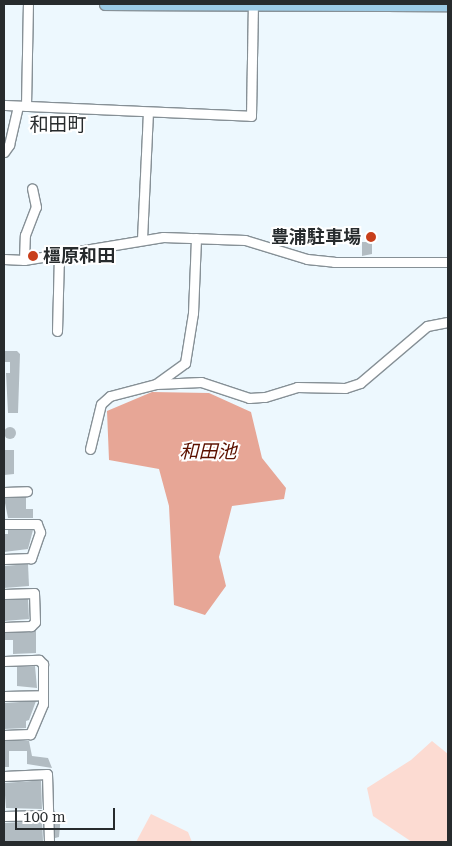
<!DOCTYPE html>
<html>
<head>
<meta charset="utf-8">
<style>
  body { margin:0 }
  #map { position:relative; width:452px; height:846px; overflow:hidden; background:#edf8fe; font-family:"Roboto Serif","Noto Sans JP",serif }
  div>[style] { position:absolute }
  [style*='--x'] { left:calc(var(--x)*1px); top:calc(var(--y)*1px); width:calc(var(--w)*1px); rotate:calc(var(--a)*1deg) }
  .green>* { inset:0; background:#fcdbd2 }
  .water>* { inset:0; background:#e7a696 }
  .building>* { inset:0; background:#b2bcc2 }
  .round { border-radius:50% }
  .roads { filter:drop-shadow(1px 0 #869096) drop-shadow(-1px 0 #869096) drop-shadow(0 1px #869096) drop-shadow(0 -1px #869096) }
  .minor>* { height:9px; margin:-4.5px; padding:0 4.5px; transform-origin:4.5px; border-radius:4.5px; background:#fff }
  .major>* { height:11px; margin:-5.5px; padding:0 5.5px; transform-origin:5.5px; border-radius:5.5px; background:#9ccbe6 }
  .dots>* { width:14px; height:14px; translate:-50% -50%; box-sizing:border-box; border:2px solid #fff; border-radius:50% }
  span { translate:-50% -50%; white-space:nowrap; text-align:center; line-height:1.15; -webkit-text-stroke:4px #fff; paint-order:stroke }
  .poi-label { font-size:18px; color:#272b2d; font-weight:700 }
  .right { translate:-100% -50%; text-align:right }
  .left { translate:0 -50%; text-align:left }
  .neighbourhood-label { font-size:19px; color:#272b2d }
  .water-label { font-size:19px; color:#5c1100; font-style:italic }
  .frame { position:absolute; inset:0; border:5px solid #272b2d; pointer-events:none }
  .scale { position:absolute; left:15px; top:808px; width:100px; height:22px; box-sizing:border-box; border:2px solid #272b2d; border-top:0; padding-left:6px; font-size:15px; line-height:18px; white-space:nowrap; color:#272b2d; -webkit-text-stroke:4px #fff; paint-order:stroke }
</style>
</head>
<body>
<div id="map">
  <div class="green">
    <i style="clip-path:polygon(432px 741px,448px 754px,448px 842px,412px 842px,373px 816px,367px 788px,411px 760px)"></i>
    <i style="clip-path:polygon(151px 814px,188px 832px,192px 842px,136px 842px)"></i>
  </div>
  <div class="water">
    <i style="clip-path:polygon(152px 392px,209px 393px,251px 412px,262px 458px,286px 488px,284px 499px,232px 506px,219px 557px,226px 586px,205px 615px,174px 605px,169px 506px,159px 469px,109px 460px,107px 411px)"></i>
  </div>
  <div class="building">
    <i style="clip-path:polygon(362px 242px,372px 242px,372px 254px,362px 256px)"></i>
    <i style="clip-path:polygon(4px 351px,17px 351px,20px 354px,18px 413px,8px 413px,6px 373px,10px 373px,10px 362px,4px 362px)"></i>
    <i class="round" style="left:4px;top:427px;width:12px;height:12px"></i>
    <i style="clip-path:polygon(4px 450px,14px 450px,14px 474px,4px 475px)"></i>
    <i style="clip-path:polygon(26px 497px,26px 509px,33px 509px,33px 518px,8px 518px,4px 498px)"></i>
    <i style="clip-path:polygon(8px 530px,33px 530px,28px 549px,4px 552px,4px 534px,8px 534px)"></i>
    <i style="clip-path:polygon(28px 564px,29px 586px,4px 588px,4px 566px)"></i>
    <i style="clip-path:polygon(28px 599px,29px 619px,4px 621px,4px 600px)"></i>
    <i style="clip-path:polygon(36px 630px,36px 653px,13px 654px,13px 640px,4px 640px,4px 633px)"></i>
    <i style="clip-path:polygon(35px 666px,37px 688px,17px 686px,17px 667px)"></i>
    <i style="clip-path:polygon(36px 701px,29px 720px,26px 721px,26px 728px,4px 729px,4px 703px)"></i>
    <i style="clip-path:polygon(4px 741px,29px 741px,32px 756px,48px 758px,52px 768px,27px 764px,27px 751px,9px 751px,9px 767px,4px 767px)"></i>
    <i style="clip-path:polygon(32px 781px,41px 781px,42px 809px,6px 808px,4px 783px)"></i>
    <i style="clip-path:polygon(54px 811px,61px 815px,59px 837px,55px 838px)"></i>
    <i style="clip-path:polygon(42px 821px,43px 841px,4px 841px,4px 823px)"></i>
  </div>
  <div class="roads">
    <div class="minor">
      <i style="--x:4;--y:105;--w:247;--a:2.5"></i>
      <i style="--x:251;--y:116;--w:112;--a:-89"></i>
      <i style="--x:26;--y:106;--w:102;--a:-88.9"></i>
      <i style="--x:4;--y:152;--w:9;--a:-54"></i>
      <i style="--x:9;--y:145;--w:40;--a:-77"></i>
      <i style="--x:142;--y:239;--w:127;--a:-87.3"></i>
      <i style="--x:4;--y:259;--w:20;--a:3"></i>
      <i style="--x:24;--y:260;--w:141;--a:-9.4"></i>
      <i style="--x:163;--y:237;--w:82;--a:2.1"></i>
      <i style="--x:245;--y:240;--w:65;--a:17"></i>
      <i style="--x:307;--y:259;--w:27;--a:6"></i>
      <i style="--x:334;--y:262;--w:114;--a:0"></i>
      <i style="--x:24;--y:260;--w:25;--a:-88"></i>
      <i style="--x:25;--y:235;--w:30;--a:-69"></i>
      <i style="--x:36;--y:207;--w:19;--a:-102"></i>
      <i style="--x:57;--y:331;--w:77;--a:-88.5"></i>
      <i style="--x:156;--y:384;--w:36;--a:-36"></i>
      <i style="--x:185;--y:363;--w:51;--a:-80.9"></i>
      <i style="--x:193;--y:313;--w:75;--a:-87.7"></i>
      <i style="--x:90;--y:449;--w:46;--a:-76.3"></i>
      <i style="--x:101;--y:404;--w:12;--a:-42"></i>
      <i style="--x:110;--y:396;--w:48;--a:-14.6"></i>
      <i style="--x:156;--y:384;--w:45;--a:-2.5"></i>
      <i style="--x:201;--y:382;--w:51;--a:18.4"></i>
      <i style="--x:249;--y:398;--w:16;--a:-4"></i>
      <i style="--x:265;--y:397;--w:34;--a:-17"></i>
      <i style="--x:297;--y:387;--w:48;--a:1.2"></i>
      <i style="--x:345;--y:388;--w:16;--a:-18"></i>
      <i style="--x:360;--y:383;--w:88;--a:-40.4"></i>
      <i style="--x:427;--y:326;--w:21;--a:-11"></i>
      <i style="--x:4;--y:492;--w:23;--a:-2"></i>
      <i style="--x:4;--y:524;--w:33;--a:0"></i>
      <i style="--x:37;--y:524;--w:9;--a:69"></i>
      <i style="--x:40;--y:532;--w:28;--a:109"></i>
      <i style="--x:31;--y:558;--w:27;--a:178"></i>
      <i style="--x:4;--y:594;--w:30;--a:-2"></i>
      <i style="--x:34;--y:593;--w:29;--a:88"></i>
      <i style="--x:35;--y:622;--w:6;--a:135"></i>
      <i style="--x:31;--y:626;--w:27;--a:178"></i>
      <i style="--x:4;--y:661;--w:35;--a:-2"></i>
      <i style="--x:39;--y:660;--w:6;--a:45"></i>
      <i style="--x:43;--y:664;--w:40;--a:90"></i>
      <i style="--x:43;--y:704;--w:33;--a:113"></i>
      <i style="--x:30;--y:734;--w:26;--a:178"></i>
      <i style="--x:4;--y:696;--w:39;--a:-1"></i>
      <i style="--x:4;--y:776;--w:43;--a:-2.7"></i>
      <i style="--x:47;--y:774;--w:68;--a:88.3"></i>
      <i style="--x:4;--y:816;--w:44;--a:-1.3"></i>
    </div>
    <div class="major">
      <i style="--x:105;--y:4;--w:343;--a:0.2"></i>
    </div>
  </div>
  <div class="dots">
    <i style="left:371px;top:237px;background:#c83f1b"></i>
    <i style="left:33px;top:256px;background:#c83f1b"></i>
  </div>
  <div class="poi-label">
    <span class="right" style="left:361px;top:237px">豊浦駐車場</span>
    <span class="left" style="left:43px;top:256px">橿原和田</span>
  </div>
  <div class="neighbourhood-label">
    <span style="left:58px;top:125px">和田町</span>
  </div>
  <div class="water-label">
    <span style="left:208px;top:452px">和田池</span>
  </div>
  <div class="frame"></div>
  <div class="scale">100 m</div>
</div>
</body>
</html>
